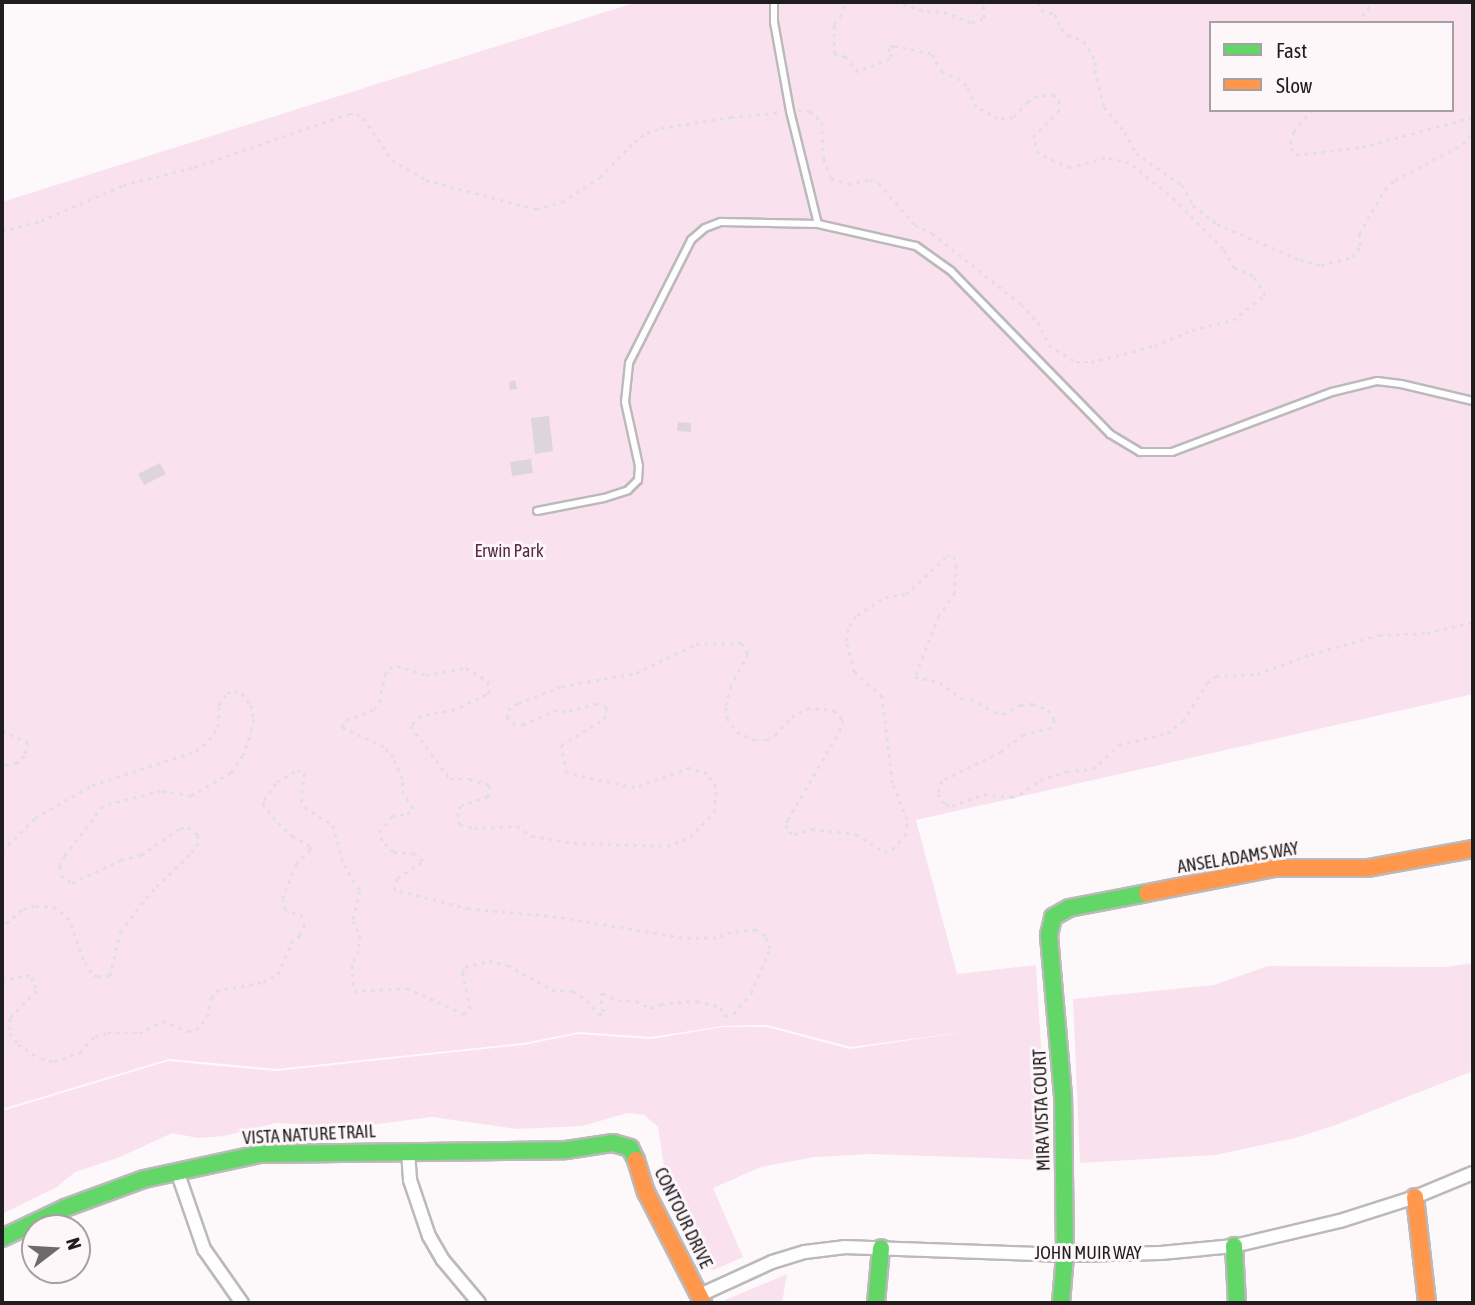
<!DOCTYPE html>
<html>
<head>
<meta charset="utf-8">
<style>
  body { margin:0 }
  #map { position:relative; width:1475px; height:1305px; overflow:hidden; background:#fdf8fa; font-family:"Asap Condensed",sans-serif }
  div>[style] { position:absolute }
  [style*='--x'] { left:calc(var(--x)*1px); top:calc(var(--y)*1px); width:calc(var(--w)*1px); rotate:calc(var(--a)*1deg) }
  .green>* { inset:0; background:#f9e2ee }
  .building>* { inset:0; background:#ded5da }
  .path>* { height:2.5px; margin-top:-1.25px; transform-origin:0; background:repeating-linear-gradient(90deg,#e1e0e0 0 3.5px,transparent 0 8.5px) }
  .roads { filter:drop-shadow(2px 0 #bcb9ba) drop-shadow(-2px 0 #bcb9ba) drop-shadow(0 2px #bcb9ba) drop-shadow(0 -2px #bcb9ba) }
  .lane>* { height:6px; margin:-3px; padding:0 3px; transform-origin:3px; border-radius:3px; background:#fffefe }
  .street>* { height:12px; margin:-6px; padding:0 6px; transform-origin:6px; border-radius:6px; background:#fffefe }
  .fast>* { height:16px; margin:-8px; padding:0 8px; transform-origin:8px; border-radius:8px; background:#63d668 }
  .slow>* { height:16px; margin:-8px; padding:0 8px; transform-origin:8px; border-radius:8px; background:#ff974d }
  span { translate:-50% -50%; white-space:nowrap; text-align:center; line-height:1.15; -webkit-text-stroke:6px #fef7fa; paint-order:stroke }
  .park-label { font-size:18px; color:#5a2947 }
  .street-label { font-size:18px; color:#201d1e }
  .frame { position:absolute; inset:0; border:4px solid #201d1e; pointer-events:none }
  .legend { position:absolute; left:1209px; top:21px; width:245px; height:91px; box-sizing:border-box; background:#fef7fa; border:2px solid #a5a0a2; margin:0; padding:9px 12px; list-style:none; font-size:21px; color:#201d1e }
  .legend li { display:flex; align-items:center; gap:14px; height:35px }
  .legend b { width:35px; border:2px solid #a5a0a2 }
  .north { position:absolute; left:21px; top:1214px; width:70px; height:70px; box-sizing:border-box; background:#fef7fa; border:2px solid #a5a0a2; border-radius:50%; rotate:73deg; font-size:19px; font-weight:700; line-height:28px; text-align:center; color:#201d1e }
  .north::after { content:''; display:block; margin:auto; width:24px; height:32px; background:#6d6a6b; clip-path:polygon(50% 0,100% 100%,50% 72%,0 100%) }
</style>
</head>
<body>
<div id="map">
  <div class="green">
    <i style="clip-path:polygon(evenodd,637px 2px,1473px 2px,1473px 694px,916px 820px,957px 974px,1036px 965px,1048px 1160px,869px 1154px,815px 1157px,761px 1167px,713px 1188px,743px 1257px,714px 1270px,706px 1267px,666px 1179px,658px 1127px,644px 1115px,628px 1113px,582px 1126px,517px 1129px,432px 1117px,354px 1127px,276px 1123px,224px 1136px,198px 1138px,172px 1133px,120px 1157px,75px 1172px,57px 1187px,2px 1214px,2px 1111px,168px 1061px,276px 1071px,523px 1045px,578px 1034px,651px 1039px,723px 1027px,767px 1027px,850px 1049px,971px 1031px,851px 1047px,767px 1025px,723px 1026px,651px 1037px,579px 1032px,524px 1043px,277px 1069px,169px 1059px,2px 1109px,2px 202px,637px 2px,1211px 23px,1452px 23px,1452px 110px,1211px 110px,1211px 23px)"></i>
    <i style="clip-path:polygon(1473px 963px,1473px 1071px,1336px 1125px,1295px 1138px,1215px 1155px,1080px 1163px,1073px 999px,1214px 985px,1268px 966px,1445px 967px)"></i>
    <i style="clip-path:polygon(787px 1274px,782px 1303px,723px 1303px,725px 1300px)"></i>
  </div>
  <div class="building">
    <i style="clip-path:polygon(515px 380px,517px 389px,510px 390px,509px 382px)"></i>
    <i style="clip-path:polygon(549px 416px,553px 451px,535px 454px,531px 418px)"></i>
    <i style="clip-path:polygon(678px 422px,691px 423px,691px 432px,677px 431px)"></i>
    <i style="clip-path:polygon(531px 459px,533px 473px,512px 476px,510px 462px)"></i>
    <i style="clip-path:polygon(160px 463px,166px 474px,144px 485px,138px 474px)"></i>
  </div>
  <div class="path">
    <i style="--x:895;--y:2;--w:33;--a:16"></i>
    <i style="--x:927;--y:11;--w:17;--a:3"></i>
    <i style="--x:944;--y:12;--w:30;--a:21"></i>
    <i style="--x:972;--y:23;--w:13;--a:-23"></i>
    <i style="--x:984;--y:18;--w:16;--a:-94"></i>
    <i style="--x:1039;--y:2;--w:8;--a:76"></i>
    <i style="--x:1041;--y:10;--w:15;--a:16"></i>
    <i style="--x:1055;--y:14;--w:15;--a:67"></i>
    <i style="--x:1061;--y:28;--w:10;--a:45"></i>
    <i style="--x:1068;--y:35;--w:17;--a:21"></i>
    <i style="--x:1084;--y:41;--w:24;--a:60"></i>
    <i style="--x:1096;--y:62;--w:8;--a:97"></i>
    <i style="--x:1095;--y:70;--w:38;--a:76"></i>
    <i style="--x:1104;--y:107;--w:33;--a:50"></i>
    <i style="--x:1125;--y:132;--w:24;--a:62"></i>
    <i style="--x:1136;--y:153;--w:56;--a:34.8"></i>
    <i style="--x:1182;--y:185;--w:23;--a:61"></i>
    <i style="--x:1193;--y:205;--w:31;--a:38"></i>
    <i style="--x:1217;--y:224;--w:90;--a:23.4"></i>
    <i style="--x:1300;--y:260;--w:22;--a:13"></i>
    <i style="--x:1321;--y:265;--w:32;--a:-14"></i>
    <i style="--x:1352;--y:257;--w:14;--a:-54"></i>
    <i style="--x:1360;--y:246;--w:12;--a:-95"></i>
    <i style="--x:1359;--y:234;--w:52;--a:-60"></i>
    <i style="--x:1385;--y:189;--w:13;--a:-42"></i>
    <i style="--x:1395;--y:180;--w:77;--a:-27.9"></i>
    <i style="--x:1463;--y:144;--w:15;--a:-48"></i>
    <i style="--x:1357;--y:23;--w:26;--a:-54"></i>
    <i style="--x:798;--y:110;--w:12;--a:5"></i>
    <i style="--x:810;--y:111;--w:16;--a:43"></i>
    <i style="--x:822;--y:122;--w:37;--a:87"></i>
    <i style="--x:824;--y:159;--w:20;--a:70"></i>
    <i style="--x:831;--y:178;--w:18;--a:19"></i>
    <i style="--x:848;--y:184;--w:21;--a:-11"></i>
    <i style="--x:869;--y:180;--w:10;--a:17"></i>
    <i style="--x:879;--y:183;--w:55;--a:49.4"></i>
    <i style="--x:915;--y:225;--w:19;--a:25"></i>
    <i style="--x:932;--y:233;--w:114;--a:38.6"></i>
    <i style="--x:1021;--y:304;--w:25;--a:47"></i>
    <i style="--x:1038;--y:322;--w:25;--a:64"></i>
    <i style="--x:1049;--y:345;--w:32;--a:32"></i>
    <i style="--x:1076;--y:362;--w:15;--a:0"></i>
    <i style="--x:1091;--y:362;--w:65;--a:-14.3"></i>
    <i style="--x:1154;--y:346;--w:41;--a:-22.8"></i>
    <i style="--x:1192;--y:330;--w:42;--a:-13.7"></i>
    <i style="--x:1233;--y:320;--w:41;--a:-38"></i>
    <i style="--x:1265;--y:295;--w:22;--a:-122"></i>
    <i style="--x:1253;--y:276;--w:21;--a:-157"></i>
    <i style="--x:1234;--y:268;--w:22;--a:-120"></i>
    <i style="--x:1223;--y:249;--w:69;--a:-134.4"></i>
    <i style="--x:1175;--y:200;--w:59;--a:-141.2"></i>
    <i style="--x:1129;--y:163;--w:25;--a:-168"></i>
    <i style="--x:1105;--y:158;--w:36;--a:164"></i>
    <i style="--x:1070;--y:168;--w:35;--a:-156"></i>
    <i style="--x:1038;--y:154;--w:18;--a:-106"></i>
    <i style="--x:1033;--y:137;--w:35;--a:-45"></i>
    <i style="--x:1058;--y:112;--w:8;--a:-76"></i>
    <i style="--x:1060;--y:104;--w:11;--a:-124"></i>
    <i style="--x:1054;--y:95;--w:16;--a:176"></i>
    <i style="--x:1038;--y:96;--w:12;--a:149"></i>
    <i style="--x:1028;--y:102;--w:22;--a:133"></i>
    <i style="--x:1013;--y:118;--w:15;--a:176"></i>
    <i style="--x:998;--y:119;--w:25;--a:-151"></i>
    <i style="--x:976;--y:107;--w:23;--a:-115"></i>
    <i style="--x:966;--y:86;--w:8;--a:-135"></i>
    <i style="--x:960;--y:80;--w:20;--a:-156"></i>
    <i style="--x:942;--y:72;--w:21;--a:-121"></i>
    <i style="--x:931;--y:54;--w:38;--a:-168"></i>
    <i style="--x:894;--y:46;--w:6;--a:162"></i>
    <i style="--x:888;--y:48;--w:7;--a:56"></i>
    <i style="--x:892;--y:54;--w:5;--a:112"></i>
    <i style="--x:890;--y:59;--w:35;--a:158"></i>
    <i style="--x:858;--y:72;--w:20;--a:-131"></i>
    <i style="--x:845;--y:57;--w:11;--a:-165"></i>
    <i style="--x:834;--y:54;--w:30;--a:-90"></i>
    <i style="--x:834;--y:24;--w:9;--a:-49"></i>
    <i style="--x:840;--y:17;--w:16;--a:-72"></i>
    <i style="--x:1313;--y:110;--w:29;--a:131"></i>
    <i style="--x:1294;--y:132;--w:9;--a:108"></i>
    <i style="--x:1291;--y:141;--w:7;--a:90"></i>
    <i style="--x:1291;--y:148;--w:9;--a:54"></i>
    <i style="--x:1296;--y:155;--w:66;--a:-6.9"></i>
    <i style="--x:1362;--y:147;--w:115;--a:-15.1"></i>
    <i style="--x:2;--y:231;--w:40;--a:-14.4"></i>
    <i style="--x:41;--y:221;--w:90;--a:-23.7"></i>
    <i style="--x:123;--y:185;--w:73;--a:-14.2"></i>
    <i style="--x:194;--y:167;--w:164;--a:-18.9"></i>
    <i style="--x:349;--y:114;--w:8;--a:0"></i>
    <i style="--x:357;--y:114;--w:8;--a:30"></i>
    <i style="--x:364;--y:118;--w:50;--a:56.3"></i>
    <i style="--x:392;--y:160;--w:39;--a:30"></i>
    <i style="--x:426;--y:180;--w:114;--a:14.8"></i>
    <i style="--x:536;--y:209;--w:27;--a:-15"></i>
    <i style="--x:562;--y:202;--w:45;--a:-33.3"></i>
    <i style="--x:600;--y:177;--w:49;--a:-45.8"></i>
    <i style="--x:634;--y:142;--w:16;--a:-35"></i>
    <i style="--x:647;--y:133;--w:15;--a:-20"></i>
    <i style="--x:661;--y:128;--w:71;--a:-8.9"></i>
    <i style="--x:731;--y:117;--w:50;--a:-5.7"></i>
    <i style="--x:2;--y:731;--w:28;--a:23"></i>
    <i style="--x:28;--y:742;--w:14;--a:102"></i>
    <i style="--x:25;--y:756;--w:11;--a:139"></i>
    <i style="--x:17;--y:763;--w:15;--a:169"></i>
    <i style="--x:2;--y:851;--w:47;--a:-45"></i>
    <i style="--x:35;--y:818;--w:66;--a:-30.1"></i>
    <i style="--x:92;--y:785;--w:109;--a:-18.1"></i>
    <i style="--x:196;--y:751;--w:17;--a:-40"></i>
    <i style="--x:209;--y:740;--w:16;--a:-55"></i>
    <i style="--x:218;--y:727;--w:22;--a:-87"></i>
    <i style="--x:219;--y:705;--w:14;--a:-56"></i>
    <i style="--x:227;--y:693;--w:7;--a:-16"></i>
    <i style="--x:234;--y:691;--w:8;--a:14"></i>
    <i style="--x:242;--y:693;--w:15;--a:53"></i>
    <i style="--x:251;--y:705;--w:14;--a:78"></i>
    <i style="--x:254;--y:719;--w:10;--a:101"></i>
    <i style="--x:252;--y:729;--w:28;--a:108"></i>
    <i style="--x:243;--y:756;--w:21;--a:125"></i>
    <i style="--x:231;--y:773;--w:46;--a:150.1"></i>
    <i style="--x:191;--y:796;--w:30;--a:-171"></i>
    <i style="--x:161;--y:791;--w:60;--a:165.5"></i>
    <i style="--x:103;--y:806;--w:63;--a:127.2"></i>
    <i style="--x:65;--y:856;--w:11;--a:117"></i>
    <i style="--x:60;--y:866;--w:9;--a:84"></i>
    <i style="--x:61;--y:875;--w:14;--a:36"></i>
    <i style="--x:72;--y:883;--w:54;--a:-25.1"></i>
    <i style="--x:121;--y:860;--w:21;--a:-14"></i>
    <i style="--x:141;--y:855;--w:47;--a:-34.7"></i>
    <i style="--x:180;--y:828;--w:8;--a:-7"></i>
    <i style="--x:188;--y:827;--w:13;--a:39"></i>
    <i style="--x:198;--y:835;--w:8;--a:83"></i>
    <i style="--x:199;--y:843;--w:15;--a:127"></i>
    <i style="--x:190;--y:855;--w:50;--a:136.6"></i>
    <i style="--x:154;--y:889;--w:53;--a:128.2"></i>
    <i style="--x:121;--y:931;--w:46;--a:103.7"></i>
    <i style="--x:110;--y:976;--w:13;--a:176"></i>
    <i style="--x:97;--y:977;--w:7;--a:-146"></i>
    <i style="--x:91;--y:973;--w:15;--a:-122"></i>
    <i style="--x:83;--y:960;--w:42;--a:-109.3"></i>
    <i style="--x:69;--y:920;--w:18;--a:-137"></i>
    <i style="--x:56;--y:908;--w:21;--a:-175"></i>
    <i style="--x:35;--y:906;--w:14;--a:163"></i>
    <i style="--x:22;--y:910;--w:27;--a:138"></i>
    <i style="--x:2;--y:981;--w:25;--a:-14"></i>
    <i style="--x:26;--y:975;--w:6;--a:18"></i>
    <i style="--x:32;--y:977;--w:15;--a:70"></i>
    <i style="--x:37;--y:991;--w:38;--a:135"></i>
    <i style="--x:10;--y:1018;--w:15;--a:90"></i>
    <i style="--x:10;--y:1033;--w:14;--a:54"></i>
    <i style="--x:18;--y:1044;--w:27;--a:33"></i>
    <i style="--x:41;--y:1059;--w:13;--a:9"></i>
    <i style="--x:54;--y:1061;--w:28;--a:-19"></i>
    <i style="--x:80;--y:1052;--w:22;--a:-47"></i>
    <i style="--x:95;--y:1036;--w:13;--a:-13"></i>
    <i style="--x:108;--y:1033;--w:31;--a:0"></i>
    <i style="--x:139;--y:1033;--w:27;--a:-27"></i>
    <i style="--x:163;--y:1021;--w:27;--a:22"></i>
    <i style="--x:188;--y:1031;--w:8;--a:-7"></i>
    <i style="--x:196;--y:1030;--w:17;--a:-50"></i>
    <i style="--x:207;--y:1017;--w:19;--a:-78"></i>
    <i style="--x:211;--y:998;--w:9;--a:-54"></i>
    <i style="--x:216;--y:991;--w:48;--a:-10.8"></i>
    <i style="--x:263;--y:982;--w:17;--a:-28"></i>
    <i style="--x:278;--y:974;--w:34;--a:-67"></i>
    <i style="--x:291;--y:943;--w:12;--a:-42"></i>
    <i style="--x:300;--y:935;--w:10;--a:-66"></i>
    <i style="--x:304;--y:926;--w:9;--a:-96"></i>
    <i style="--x:303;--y:917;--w:19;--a:-159"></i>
    <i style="--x:285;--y:910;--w:11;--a:-105"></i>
    <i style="--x:282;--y:899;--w:38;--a:-68"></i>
    <i style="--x:296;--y:864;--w:20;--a:-45"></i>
    <i style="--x:310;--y:850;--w:4;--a:-90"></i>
    <i style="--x:310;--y:846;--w:19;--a:-152"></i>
    <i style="--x:293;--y:837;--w:25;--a:-137"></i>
    <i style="--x:275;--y:820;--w:19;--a:-129"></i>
    <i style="--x:263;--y:805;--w:5;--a:-79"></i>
    <i style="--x:264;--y:800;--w:22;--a:-54"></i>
    <i style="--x:277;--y:782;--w:23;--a:-31"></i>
    <i style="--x:297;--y:770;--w:9;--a:21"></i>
    <i style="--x:305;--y:773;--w:26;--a:99"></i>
    <i style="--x:301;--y:799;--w:9;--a:63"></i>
    <i style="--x:305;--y:807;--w:33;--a:33"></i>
    <i style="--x:333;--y:825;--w:41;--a:74.6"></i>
    <i style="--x:344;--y:865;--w:31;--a:58"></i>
    <i style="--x:360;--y:891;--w:31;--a:103"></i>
    <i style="--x:353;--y:921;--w:16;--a:63"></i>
    <i style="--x:360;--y:935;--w:16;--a:94"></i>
    <i style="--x:359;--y:951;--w:16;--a:117"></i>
    <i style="--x:352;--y:965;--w:26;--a:86"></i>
    <i style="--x:354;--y:991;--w:53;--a:-3.2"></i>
    <i style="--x:407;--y:988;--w:63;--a:24.5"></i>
    <i style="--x:464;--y:1014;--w:8;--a:-40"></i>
    <i style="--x:470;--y:1009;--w:38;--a:-102"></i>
    <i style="--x:462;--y:972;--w:6;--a:-59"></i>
    <i style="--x:465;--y:967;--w:25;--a:-14"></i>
    <i style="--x:489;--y:961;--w:19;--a:12"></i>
    <i style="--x:508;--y:965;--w:51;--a:29.6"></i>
    <i style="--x:552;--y:990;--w:21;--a:3"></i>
    <i style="--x:573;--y:991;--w:17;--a:33"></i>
    <i style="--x:587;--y:1000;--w:19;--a:51"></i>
    <i style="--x:599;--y:1015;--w:5;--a:-37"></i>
    <i style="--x:603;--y:1012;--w:17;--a:-100"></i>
    <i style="--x:600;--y:995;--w:4;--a:-34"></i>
    <i style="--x:603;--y:993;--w:17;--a:28"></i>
    <i style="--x:618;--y:1001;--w:18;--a:0"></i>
    <i style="--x:636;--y:1001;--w:16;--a:27"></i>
    <i style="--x:650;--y:1008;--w:12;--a:-20"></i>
    <i style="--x:661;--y:1004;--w:36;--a:-5"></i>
    <i style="--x:697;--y:1001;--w:25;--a:14"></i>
    <i style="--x:721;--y:1007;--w:10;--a:66"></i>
    <i style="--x:725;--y:1016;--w:9;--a:-13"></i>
    <i style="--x:734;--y:1014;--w:27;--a:-51"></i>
    <i style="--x:751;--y:993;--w:48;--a:-66.6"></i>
    <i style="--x:770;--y:949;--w:14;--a:-111"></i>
    <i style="--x:765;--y:936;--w:11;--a:-146"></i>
    <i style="--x:756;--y:930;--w:25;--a:175"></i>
    <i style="--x:731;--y:932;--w:16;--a:158"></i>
    <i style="--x:716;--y:938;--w:34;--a:180"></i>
    <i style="--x:682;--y:938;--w:128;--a:-170.5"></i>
    <i style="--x:556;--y:917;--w:87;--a:-174.7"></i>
    <i style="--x:469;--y:909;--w:77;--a:-165.8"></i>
    <i style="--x:394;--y:890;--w:12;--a:-76"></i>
    <i style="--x:397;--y:878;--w:31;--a:-33"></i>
    <i style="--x:423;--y:861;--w:11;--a:-142"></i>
    <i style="--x:414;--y:854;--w:21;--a:-175"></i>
    <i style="--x:393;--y:852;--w:16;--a:-135"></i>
    <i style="--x:382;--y:841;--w:9;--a:-108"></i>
    <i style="--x:379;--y:832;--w:21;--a:-51"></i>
    <i style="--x:392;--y:816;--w:15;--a:-8"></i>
    <i style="--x:407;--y:814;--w:8;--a:-45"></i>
    <i style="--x:413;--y:808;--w:17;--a:-126"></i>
    <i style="--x:403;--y:794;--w:15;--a:-94"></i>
    <i style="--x:402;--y:779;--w:23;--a:-113"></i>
    <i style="--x:393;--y:758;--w:14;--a:-129"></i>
    <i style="--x:384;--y:747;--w:47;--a:-155.1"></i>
    <i style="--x:341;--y:727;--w:9;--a:-54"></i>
    <i style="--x:346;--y:720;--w:30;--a:-21"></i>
    <i style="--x:374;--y:709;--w:9;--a:-54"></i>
    <i style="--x:379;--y:702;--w:29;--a:-78"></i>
    <i style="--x:385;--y:674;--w:7;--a:-56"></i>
    <i style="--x:389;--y:668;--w:8;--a:-14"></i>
    <i style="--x:397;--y:666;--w:30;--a:17"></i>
    <i style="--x:426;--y:675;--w:41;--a:-9.9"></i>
    <i style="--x:466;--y:668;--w:26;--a:31"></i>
    <i style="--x:488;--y:681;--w:11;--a:80"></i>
    <i style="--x:490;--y:692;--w:5;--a:143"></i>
    <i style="--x:486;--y:695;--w:34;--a:154"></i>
    <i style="--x:455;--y:710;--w:35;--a:170"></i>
    <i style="--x:421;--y:716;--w:14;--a:135"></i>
    <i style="--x:411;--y:726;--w:66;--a:53.7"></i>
    <i style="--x:450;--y:779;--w:19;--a:0"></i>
    <i style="--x:469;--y:779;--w:22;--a:16"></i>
    <i style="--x:490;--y:785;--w:12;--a:99"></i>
    <i style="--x:488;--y:797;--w:28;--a:162"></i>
    <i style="--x:461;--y:806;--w:8;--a:113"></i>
    <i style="--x:458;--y:813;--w:12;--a:81"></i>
    <i style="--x:460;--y:825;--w:14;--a:12"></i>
    <i style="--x:474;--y:828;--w:43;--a:-2.7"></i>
    <i style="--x:517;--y:826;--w:18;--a:34"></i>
    <i style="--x:532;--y:836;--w:43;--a:9.5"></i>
    <i style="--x:574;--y:843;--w:93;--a:1.8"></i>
    <i style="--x:667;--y:846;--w:25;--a:-21"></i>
    <i style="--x:690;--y:837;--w:35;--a:-46"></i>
    <i style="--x:714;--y:812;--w:25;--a:-85"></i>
    <i style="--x:716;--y:787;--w:16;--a:-125"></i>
    <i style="--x:707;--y:774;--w:18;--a:-161"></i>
    <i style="--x:690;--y:768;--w:59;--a:160"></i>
    <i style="--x:635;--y:788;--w:71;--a:-167.7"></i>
    <i style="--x:566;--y:773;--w:28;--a:-100"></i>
    <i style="--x:561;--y:745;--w:50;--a:-31.2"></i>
    <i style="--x:604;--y:719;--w:11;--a:-75"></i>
    <i style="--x:607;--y:708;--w:11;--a:-158"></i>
    <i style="--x:597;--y:704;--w:33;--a:166"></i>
    <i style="--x:565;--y:712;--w:8;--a:-166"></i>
    <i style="--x:557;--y:710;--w:36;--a:156"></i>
    <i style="--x:524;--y:725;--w:9;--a:180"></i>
    <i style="--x:515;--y:725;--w:11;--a:-139"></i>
    <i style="--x:507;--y:718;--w:8;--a:-83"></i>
    <i style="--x:508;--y:710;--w:12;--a:-35"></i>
    <i style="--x:518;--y:703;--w:47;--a:-21.1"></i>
    <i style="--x:562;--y:686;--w:75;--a:-10"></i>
    <i style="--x:636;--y:673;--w:67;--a:-25.8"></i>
    <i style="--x:696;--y:644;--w:46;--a:-1.2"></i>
    <i style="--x:742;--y:643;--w:13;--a:61"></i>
    <i style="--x:748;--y:654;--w:36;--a:118"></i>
    <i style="--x:731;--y:686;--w:22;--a:103"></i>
    <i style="--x:726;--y:707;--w:11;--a:85"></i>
    <i style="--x:727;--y:718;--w:17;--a:54"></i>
    <i style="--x:737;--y:732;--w:20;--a:24"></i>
    <i style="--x:755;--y:740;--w:11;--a:0"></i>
    <i style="--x:766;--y:740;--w:10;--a:-29"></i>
    <i style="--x:775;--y:735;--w:24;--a:-48"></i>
    <i style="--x:791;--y:717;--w:18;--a:-29"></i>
    <i style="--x:807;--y:708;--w:27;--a:4"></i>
    <i style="--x:834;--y:710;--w:13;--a:48"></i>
    <i style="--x:843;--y:720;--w:9;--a:103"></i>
    <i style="--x:841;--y:729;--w:105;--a:120.2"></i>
    <i style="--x:788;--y:820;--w:5;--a:112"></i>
    <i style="--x:786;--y:825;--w:8;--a:67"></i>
    <i style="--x:789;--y:832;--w:5;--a:22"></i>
    <i style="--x:794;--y:834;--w:19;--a:-16"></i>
    <i style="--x:812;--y:829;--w:44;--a:6.5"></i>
    <i style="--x:856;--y:834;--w:33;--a:33"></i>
    <i style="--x:884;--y:852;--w:9;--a:-21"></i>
    <i style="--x:892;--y:849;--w:18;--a:-45"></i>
    <i style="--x:905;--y:836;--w:16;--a:-83"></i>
    <i style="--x:907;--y:820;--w:40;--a:-112"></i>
    <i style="--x:892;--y:783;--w:87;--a:-96.6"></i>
    <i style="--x:882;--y:697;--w:38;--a:-138"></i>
    <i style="--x:854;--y:672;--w:32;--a:-104"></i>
    <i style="--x:846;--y:641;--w:15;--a:-79"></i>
    <i style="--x:849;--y:626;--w:14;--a:-54"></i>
    <i style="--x:857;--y:615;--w:33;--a:-33"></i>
    <i style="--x:885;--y:597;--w:21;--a:-8"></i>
    <i style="--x:906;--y:594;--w:56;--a:-42.8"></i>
    <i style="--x:947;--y:556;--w:7;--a:0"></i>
    <i style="--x:954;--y:556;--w:9;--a:77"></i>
    <i style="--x:956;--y:565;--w:28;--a:92"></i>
    <i style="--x:955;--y:593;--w:28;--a:125"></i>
    <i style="--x:939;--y:616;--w:66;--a:111.5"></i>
    <i style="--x:915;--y:677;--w:25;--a:11"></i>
    <i style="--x:940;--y:682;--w:28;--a:38"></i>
    <i style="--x:962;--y:699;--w:9;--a:0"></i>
    <i style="--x:971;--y:699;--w:26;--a:29"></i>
    <i style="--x:994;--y:712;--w:9;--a:13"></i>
    <i style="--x:1003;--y:714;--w:20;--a:-27"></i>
    <i style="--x:1021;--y:705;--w:12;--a:-5"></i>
    <i style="--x:1033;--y:704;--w:16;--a:22"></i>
    <i style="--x:1048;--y:710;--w:12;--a:55"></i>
    <i style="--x:1055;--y:720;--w:9;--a:117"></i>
    <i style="--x:1051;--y:728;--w:28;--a:165"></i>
    <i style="--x:1024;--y:735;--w:29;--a:144"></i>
    <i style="--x:1001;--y:752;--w:66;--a:153.8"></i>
    <i style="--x:942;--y:781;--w:14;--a:107"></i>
    <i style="--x:938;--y:794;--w:14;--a:54"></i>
    <i style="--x:946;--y:805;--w:6;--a:9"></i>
    <i style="--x:952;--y:806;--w:34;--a:-21"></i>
    <i style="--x:984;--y:794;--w:27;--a:6"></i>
    <i style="--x:1011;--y:797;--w:9;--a:-18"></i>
    <i style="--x:1020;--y:794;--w:24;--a:-35"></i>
    <i style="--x:1040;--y:780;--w:28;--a:-18"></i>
    <i style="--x:1067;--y:771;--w:26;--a:-4"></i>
    <i style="--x:1093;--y:769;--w:35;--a:-43"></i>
    <i style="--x:1119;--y:745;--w:49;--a:-14"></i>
    <i style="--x:1167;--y:733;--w:20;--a:-37"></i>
    <i style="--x:1183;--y:721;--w:45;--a:-57.7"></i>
    <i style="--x:1207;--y:683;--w:11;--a:-38"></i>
    <i style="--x:1216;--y:676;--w:41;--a:-2.8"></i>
    <i style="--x:1257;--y:674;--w:58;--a:-20.3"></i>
    <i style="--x:1311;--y:654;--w:71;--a:-15.6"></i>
    <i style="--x:1379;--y:635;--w:48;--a:-2.4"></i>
    <i style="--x:1427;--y:633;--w:47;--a:-13.4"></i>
  </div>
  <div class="roads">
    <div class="lane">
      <i style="--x:774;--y:2;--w:20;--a:90"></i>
      <i style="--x:774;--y:22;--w:90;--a:79.8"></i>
      <i style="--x:790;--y:111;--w:116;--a:76.1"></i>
      <i style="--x:537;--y:511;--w:68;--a:-11"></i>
      <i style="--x:604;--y:498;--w:25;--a:-18"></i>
      <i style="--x:628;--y:490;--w:14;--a:-45"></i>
      <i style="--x:638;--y:480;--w:14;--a:-86"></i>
      <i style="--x:639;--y:466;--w:66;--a:-102.3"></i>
      <i style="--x:625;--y:402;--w:39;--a:-84"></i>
      <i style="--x:629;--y:363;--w:138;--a:-63.2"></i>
      <i style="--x:691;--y:240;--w:18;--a:-41"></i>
      <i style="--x:705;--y:228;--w:17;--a:-21"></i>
      <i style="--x:721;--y:222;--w:97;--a:1.2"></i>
      <i style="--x:818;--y:224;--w:100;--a:12.7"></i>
      <i style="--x:916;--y:246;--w:43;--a:35.5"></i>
      <i style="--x:951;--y:271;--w:228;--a:45.7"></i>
      <i style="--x:1110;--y:434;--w:35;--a:31"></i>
      <i style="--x:1140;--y:452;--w:32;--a:0"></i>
      <i style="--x:1172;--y:452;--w:171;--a:-20.6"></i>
      <i style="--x:1332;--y:392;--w:46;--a:-13.7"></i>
      <i style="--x:1377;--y:381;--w:24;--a:7"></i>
      <i style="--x:1401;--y:384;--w:74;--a:13.3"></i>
    </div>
    <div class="street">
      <i style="--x:408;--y:1151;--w:29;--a:86"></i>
      <i style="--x:410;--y:1180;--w:59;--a:71.3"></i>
      <i style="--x:429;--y:1236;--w:28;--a:60"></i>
      <i style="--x:443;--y:1260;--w:56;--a:50.1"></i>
      <i style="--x:177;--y:1171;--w:83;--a:70.9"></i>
      <i style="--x:204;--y:1249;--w:66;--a:54.9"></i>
      <i style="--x:700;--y:1295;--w:79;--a:-24.6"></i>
      <i style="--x:772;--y:1262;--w:34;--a:-17"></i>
      <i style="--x:805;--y:1252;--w:39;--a:-7"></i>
      <i style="--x:844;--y:1247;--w:221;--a:2.1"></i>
      <i style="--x:1065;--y:1255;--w:96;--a:-1.2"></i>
      <i style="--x:1161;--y:1253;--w:73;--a:-5.5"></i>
      <i style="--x:1234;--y:1246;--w:109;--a:-13.3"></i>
      <i style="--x:1340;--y:1221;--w:79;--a:-17.7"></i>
      <i style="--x:1415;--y:1197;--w:63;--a:-22.5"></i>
    </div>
    <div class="fast">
      <i style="--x:2;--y:1238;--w:70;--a:-25.5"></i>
      <i style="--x:65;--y:1208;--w:84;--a:-20.2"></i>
      <i style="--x:144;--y:1179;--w:119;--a:-12.2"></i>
      <i style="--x:260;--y:1154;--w:306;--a:-0.7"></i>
      <i style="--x:566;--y:1150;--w:48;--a:-8.5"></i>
      <i style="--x:613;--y:1143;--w:18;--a:16"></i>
      <i style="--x:630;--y:1148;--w:13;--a:63"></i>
      <i style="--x:1234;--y:1246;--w:57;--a:87"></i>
      <i style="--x:876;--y:1303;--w:55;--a:-84.8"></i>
      <i style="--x:1061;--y:1303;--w:48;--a:-85.2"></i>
      <i style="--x:1065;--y:1255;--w:159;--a:-90.7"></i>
      <i style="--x:1063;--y:1096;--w:162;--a:-95"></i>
      <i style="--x:1049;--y:935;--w:18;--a:-77"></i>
      <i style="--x:1053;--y:917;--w:18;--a:-29"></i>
      <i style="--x:1069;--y:908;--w:79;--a:-10.9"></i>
    </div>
    <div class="slow">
      <i style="--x:1147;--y:893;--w:130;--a:-11.1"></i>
      <i style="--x:1275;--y:868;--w:93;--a:0"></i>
      <i style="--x:1368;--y:868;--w:107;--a:-10.3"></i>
      <i style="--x:636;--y:1160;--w:34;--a:73"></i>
      <i style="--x:646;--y:1192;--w:125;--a:62.8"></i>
      <i style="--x:1415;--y:1197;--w:107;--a:83.5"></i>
    </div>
  </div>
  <div class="park-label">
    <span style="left:509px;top:551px">Erwin Park</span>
  </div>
  <div class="street-label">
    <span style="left:1238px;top:858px;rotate:-9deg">ANSEL ADAMS WAY</span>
    <span style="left:1042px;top:1110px;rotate:-92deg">MIRA VISTA COURT</span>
    <span style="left:309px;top:1135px;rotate:-3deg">VISTA NATURE TRAIL</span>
    <span style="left:683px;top:1218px;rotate:64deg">CONTOUR DRIVE</span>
    <span style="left:1088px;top:1253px">JOHN MUIR WAY</span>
  </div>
  <div class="frame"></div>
  <ul class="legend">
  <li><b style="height:9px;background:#63d668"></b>Fast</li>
  <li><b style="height:9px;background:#ff974d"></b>Slow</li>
  </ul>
  <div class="north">N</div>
</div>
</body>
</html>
